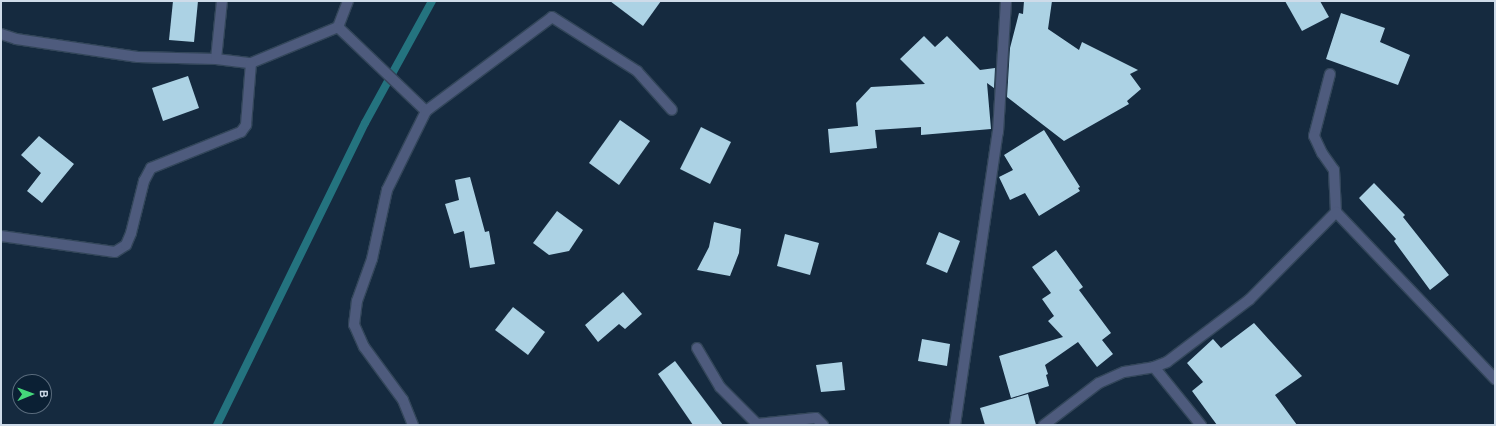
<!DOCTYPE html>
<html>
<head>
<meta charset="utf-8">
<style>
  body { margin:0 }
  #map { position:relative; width:1496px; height:426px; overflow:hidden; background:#152a3f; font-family:"Varela Round",sans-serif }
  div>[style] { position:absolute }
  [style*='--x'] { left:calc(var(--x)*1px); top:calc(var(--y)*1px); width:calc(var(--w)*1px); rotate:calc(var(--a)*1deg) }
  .stream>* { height:8px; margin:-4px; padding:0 4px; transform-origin:4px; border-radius:4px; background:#24737f }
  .building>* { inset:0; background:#acd2e4 }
  .roads { filter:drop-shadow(1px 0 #33465a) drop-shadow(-1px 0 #33465a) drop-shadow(0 1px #33465a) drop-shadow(0 -1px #33465a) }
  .minor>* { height:10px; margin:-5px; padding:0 5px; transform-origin:5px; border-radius:5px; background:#4e5b7d }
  span { translate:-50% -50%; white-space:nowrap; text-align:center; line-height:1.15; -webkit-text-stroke:4px #0b2034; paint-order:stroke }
  .frame { position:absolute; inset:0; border:2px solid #cedbe9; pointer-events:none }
  .north { position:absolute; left:12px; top:374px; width:40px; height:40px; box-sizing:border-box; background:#0b2034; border:1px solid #596b7c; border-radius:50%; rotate:89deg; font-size:11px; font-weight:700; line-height:16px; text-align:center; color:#cedbe9 }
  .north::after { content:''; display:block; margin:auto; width:14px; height:18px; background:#45d77a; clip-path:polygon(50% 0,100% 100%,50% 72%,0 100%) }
</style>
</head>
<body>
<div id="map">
  <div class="stream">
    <i style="--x:217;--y:425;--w:336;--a:-63.9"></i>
    <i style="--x:365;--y:123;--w:139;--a:-61.2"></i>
  </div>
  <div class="building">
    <i style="clip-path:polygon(173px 1px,198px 1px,194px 42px,169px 40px)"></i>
    <i style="clip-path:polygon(610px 1px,661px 1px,643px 26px)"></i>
    <i style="clip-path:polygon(1024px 1px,1052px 1px,1048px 29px,1079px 50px,1082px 42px,1138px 70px,1130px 74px,1141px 89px,1127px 101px,1129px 104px,1064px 141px,1007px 97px,1010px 48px,1019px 13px,1023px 14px)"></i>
    <i style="clip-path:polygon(1285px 1px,1320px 1px,1329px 17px,1302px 31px)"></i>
    <i style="clip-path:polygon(1341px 13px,1385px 28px,1380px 42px,1410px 55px,1398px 85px,1326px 59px)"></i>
    <i style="clip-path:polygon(924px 36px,935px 47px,947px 36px,980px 70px,995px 68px,994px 88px,987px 83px,991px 129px,921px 135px,921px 127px,875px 130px,877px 148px,830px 153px,828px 129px,858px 126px,856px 103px,871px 87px,925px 84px,900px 59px)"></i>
    <i style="clip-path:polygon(188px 76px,199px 108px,163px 121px,152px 88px)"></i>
    <i style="clip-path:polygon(620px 120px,650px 141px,619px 185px,589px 163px)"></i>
    <i style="clip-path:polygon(701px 127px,731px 142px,710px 184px,680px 169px)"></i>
    <i style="clip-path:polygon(1044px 130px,1080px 187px,1078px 188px,1080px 191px,1039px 216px,1025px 193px,1010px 200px,999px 177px,1013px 170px,1004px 155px)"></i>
    <i style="clip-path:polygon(39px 136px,74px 164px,42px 203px,27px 191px,41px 173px,21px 155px)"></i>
    <i style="clip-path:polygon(470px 177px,485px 232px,489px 231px,495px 264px,470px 268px,464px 231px,454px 234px,445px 204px,459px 200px,455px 180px)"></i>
    <i style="clip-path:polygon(1374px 183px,1405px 215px,1403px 217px,1449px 275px,1430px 290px,1394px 241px,1396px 239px,1359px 198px)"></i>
    <i style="clip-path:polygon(557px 211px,583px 230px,569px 251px,549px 255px,533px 243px)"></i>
    <i style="clip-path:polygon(714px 222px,741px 229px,739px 253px,730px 276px,697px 270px,709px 247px)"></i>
    <i style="clip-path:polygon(939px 232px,960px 241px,947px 273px,926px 264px)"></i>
    <i style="clip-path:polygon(785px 234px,819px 243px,810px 275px,777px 266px)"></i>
    <i style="clip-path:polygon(1056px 250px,1083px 287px,1079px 290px,1111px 333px,1102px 340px,1113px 354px,1097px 367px,1078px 342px,1045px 365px,1048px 374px,1046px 375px,1049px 386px,1011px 398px,999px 356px,1063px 337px,1048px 321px,1054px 316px,1042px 299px,1051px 293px,1032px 267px)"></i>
    <i style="clip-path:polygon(623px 292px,642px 314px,625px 329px,619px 324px,598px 342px,585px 325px)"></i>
    <i style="clip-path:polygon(513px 307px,545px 332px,528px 355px,495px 330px)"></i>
    <i style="clip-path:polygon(1254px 323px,1302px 376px,1275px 395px,1297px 425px,1217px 425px,1192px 391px,1203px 382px,1187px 363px,1213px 339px,1221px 348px)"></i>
    <i style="clip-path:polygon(922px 339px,950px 344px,947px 366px,918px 361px)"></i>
    <i style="clip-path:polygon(675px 361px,723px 425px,693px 425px,658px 374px)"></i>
    <i style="clip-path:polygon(842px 362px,845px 390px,821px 392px,816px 365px)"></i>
    <i style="clip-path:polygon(1028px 394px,1036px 425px,985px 425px,980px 408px)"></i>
  </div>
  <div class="roads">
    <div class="minor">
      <i style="--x:338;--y:27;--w:28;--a:-69"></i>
      <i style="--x:1;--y:34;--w:16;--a:18"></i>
      <i style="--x:16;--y:39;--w:123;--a:8.4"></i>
      <i style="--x:138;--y:57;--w:78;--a:1.5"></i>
      <i style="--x:216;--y:59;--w:35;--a:7"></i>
      <i style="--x:251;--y:63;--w:94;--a:-22.5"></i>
      <i style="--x:338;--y:27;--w:122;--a:43.7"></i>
      <i style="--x:216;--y:59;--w:58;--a:-84.1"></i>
      <i style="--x:1330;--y:74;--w:64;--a:104.5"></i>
      <i style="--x:1314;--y:136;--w:19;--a:65"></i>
      <i style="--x:1322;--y:153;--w:21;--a:55"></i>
      <i style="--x:1334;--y:170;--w:42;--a:87.3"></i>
      <i style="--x:1;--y:236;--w:115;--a:8"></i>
      <i style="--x:115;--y:252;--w:13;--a:-32"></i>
      <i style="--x:126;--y:245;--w:13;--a:-67"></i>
      <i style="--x:131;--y:233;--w:54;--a:-76"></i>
      <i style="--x:144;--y:181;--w:15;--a:-62"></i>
      <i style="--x:151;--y:168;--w:97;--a:-21.8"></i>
      <i style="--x:241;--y:132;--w:9;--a:-54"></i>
      <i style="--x:246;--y:125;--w:62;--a:-85.4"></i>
      <i style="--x:697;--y:348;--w:45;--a:59.5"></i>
      <i style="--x:720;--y:387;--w:52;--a:45"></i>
      <i style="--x:757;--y:424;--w:59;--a:-5.8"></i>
      <i style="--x:816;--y:418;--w:10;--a:45"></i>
      <i style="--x:1154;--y:367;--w:75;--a:51"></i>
      <i style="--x:413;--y:425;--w:27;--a:-112"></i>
      <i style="--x:403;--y:400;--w:66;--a:-126.3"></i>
      <i style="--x:364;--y:347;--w:24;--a:-114"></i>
      <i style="--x:354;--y:325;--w:24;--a:-83"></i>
      <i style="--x:357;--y:301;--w:45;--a:-70.3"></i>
      <i style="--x:372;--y:259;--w:71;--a:-77.7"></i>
      <i style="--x:387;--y:190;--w:88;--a:-63.7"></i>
      <i style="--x:426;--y:111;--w:157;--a:-36.7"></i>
      <i style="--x:552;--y:17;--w:101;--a:32.4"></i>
      <i style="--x:637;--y:71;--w:52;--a:48.1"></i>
      <i style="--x:955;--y:425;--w:296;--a:-81.7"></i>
      <i style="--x:998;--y:132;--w:131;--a:-86.5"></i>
      <i style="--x:1044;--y:425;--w:69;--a:-37.4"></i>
      <i style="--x:1099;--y:383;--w:27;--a:-24"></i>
      <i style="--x:1124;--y:372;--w:30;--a:-9"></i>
      <i style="--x:1154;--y:367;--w:14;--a:-21"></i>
      <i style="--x:1167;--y:362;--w:103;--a:-37.1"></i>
      <i style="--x:1249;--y:300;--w:124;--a:-45.3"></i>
      <i style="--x:1336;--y:212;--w:231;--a:46.4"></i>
    </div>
  </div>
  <div class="frame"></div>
  <div class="north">B</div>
</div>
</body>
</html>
